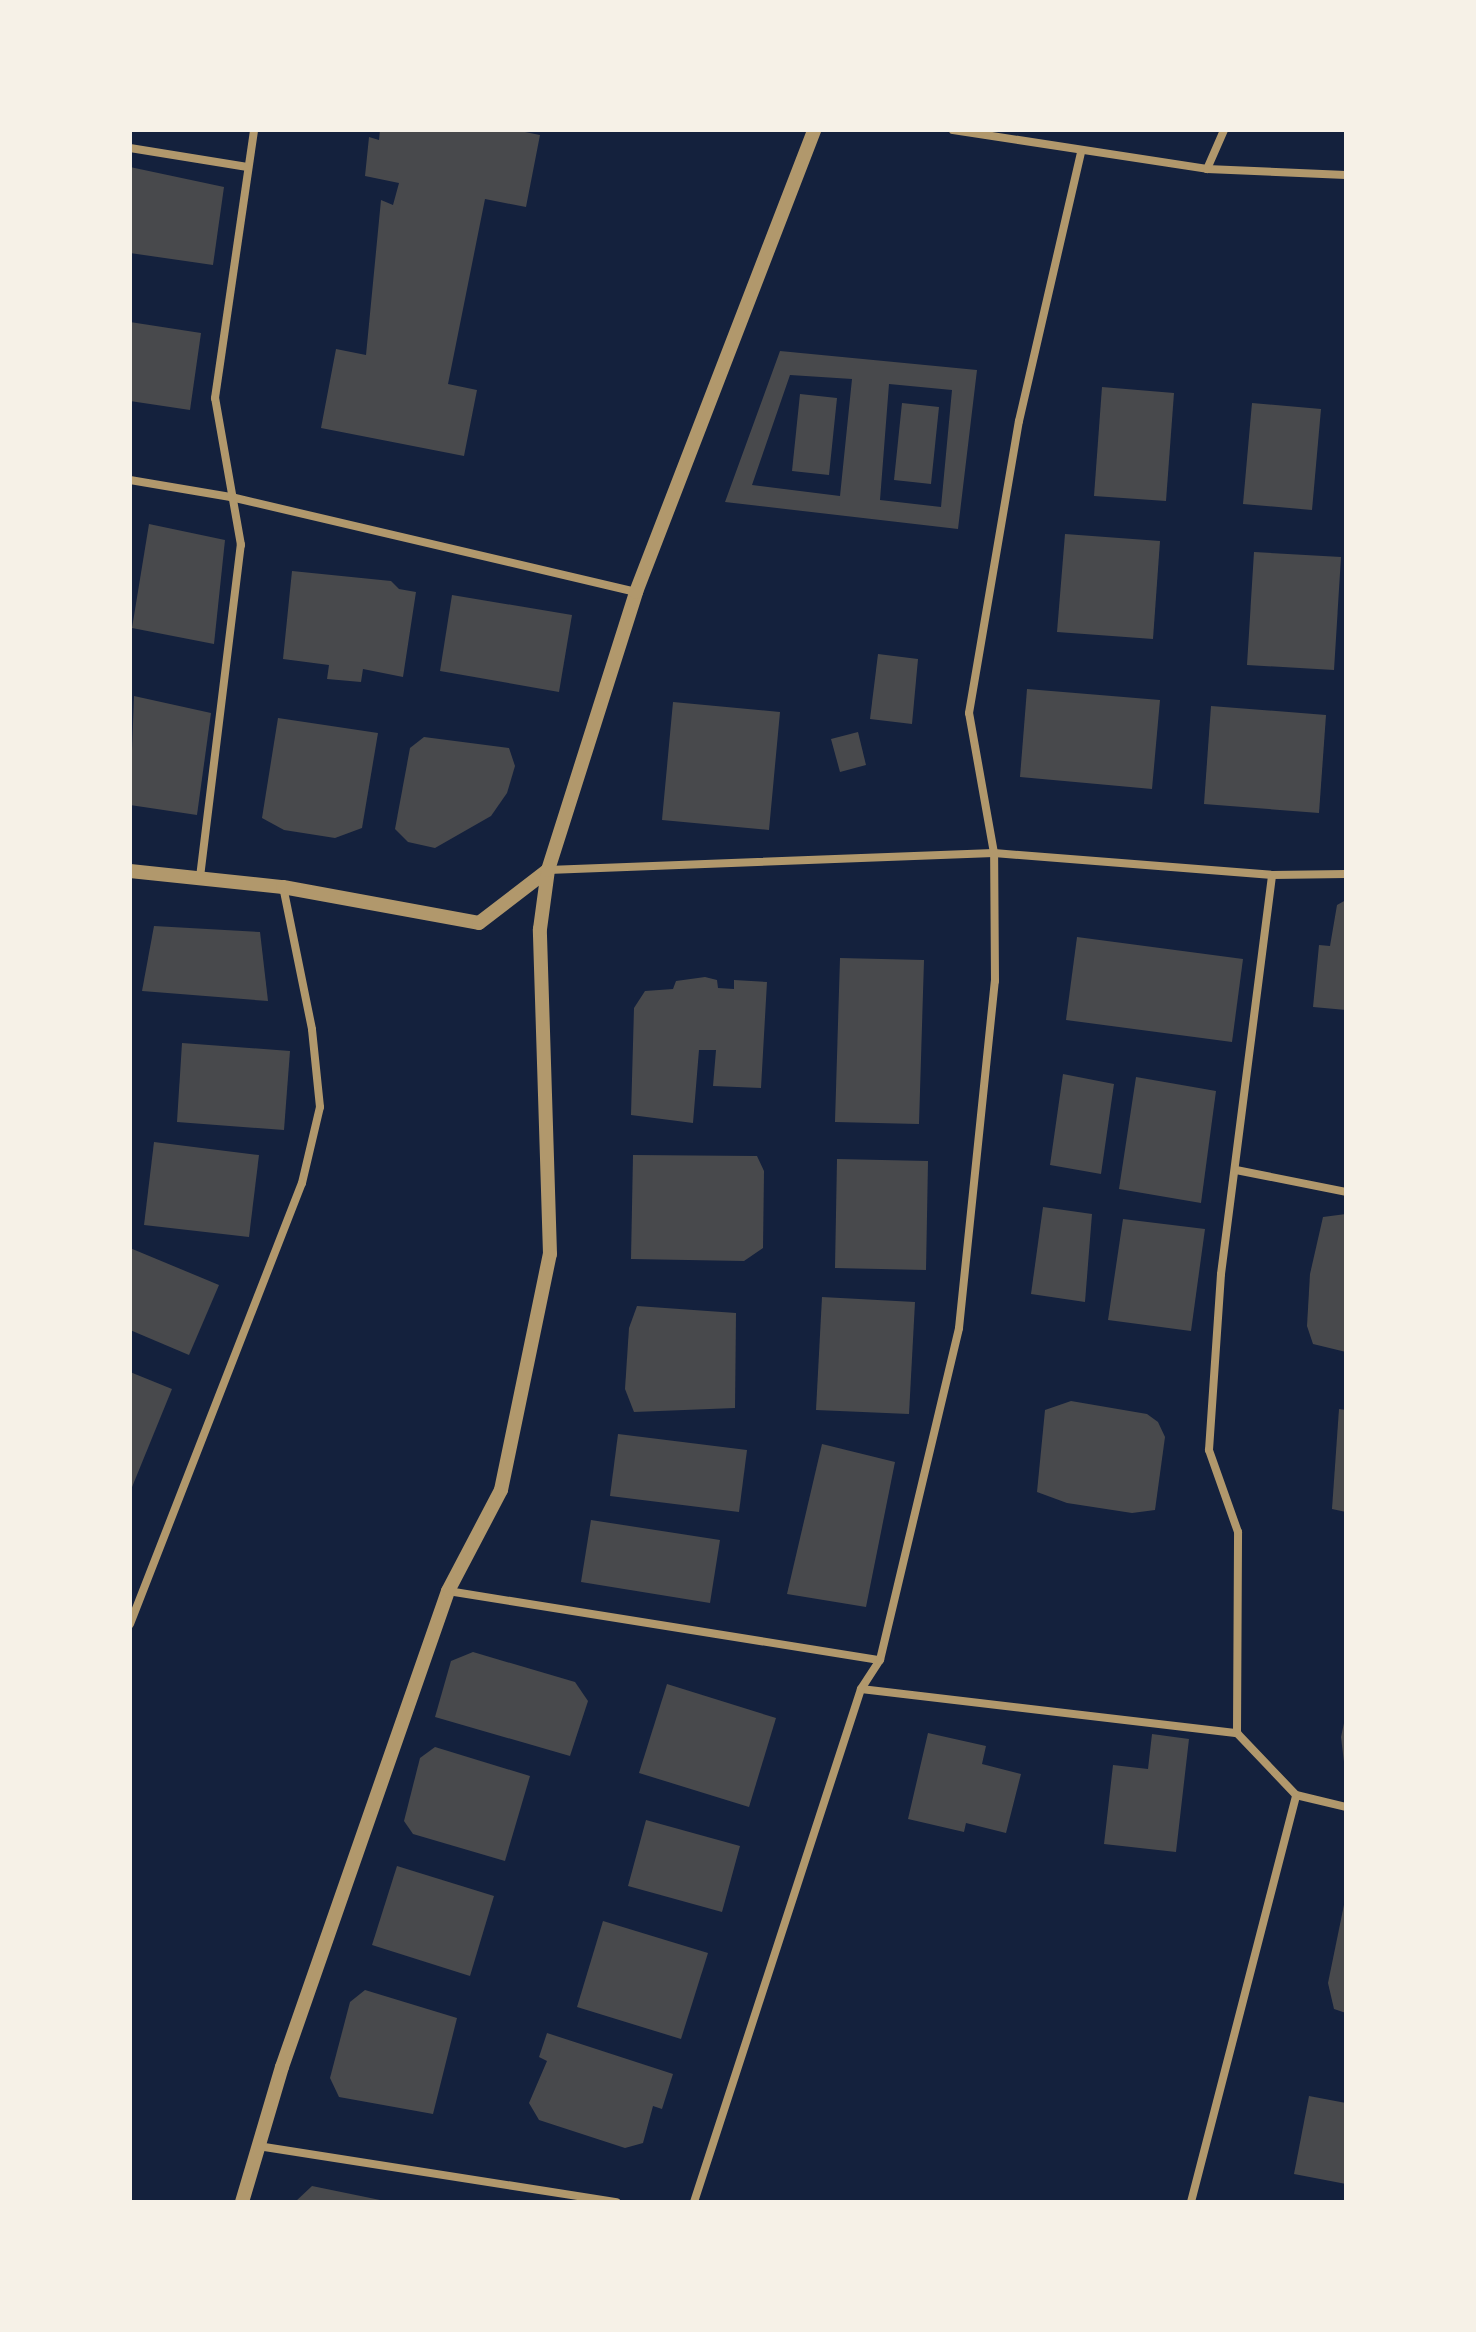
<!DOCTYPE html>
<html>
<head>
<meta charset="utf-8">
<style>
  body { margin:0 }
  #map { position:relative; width:1476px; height:2332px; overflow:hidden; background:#14213d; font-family:Roboto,sans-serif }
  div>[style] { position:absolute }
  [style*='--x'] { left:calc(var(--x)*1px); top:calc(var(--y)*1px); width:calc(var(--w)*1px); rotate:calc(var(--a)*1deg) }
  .building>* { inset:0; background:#48494c }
  .minor>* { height:8px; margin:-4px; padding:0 4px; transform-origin:4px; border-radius:4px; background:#b1986c }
  .tertiary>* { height:14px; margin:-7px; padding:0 7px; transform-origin:7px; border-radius:7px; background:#b1986c }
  span { translate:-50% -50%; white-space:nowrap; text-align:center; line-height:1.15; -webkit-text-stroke:6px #f6f1e7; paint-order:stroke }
  .frame { position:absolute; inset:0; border:132px solid #f6f1e7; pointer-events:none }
</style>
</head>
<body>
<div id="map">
  <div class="building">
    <i style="clip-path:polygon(380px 130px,515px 130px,540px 135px,526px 207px,485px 199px,448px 384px,477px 390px,464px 456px,321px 428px,336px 349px,366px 355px,381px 200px,393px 205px,399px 183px,365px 176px,369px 137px,379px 140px)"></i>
    <i style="clip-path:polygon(130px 167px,224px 187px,213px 265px,130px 253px)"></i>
    <i style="clip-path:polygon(130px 322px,201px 333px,190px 410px,130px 401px)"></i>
    <i style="clip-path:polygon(evenodd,780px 351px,977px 370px,958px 529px,725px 502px,780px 351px,790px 375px,852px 379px,840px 496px,752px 485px,790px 375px,780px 351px,889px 384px,952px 390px,941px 507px,880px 500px,889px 384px)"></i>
    <i style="clip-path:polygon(1102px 387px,1174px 393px,1166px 501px,1094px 496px)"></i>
    <i style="clip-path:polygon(800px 394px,837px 398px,829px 475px,792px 471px)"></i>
    <i style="clip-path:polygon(902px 403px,939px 407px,931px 484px,894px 480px)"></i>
    <i style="clip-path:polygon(1252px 403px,1321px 409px,1312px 510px,1243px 504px)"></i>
    <i style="clip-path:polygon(149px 524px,225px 540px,214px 644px,132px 628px)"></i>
    <i style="clip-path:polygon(1065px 534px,1160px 541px,1153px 639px,1057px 632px)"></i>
    <i style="clip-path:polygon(1254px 552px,1341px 557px,1334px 670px,1247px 665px)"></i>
    <i style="clip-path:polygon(292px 571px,391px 581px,399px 589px,416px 592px,403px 677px,363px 669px,361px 682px,327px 679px,329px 665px,283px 659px)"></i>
    <i style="clip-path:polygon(452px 595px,572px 615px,559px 692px,440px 671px)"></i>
    <i style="clip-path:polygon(878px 654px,918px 659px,912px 724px,870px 719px)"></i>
    <i style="clip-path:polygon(1027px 689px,1160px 700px,1152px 789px,1020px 777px)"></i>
    <i style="clip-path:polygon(134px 696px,211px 713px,197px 815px,130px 805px)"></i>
    <i style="clip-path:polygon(673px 702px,780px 712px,769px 830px,662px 820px)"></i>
    <i style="clip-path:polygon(1211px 706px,1326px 715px,1319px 813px,1204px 804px)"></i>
    <i style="clip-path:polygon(278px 718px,378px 733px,362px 828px,335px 838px,284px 830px,262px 818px)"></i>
    <i style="clip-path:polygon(858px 732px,866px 765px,840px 772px,831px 739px)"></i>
    <i style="clip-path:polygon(424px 737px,509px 748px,515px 766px,507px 793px,491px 816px,435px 848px,408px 842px,395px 829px,410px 748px)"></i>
    <i style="clip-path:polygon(1346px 900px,1346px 1010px,1313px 1007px,1319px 945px,1330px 946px,1337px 905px)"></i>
    <i style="clip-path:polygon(154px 926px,260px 932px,268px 1001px,142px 991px)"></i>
    <i style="clip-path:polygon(1077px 937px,1243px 959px,1232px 1042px,1066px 1020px)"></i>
    <i style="clip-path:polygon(840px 958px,924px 960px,919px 1124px,835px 1122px)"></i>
    <i style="clip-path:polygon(705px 977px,717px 980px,718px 988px,734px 989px,734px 980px,767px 982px,761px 1088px,713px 1086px,716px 1050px,699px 1050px,693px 1123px,631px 1115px,634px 1008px,645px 991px,673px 989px,676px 981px)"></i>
    <i style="clip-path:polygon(182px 1043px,290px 1051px,284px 1130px,177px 1122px)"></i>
    <i style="clip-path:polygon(1063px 1074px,1114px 1084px,1101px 1174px,1050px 1165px)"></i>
    <i style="clip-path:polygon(1136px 1077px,1216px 1091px,1201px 1203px,1119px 1189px)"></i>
    <i style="clip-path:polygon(154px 1142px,259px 1155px,249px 1237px,144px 1225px)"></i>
    <i style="clip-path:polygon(633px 1155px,757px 1156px,764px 1171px,763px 1248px,744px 1261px,631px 1259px)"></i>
    <i style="clip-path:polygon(837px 1159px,928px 1161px,926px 1270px,835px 1268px)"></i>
    <i style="clip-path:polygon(1043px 1207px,1092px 1214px,1085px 1302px,1031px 1294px)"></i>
    <i style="clip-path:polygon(1346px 1214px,1346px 1352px,1313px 1344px,1307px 1326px,1310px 1274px,1323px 1217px)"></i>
    <i style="clip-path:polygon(1123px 1219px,1205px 1229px,1191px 1331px,1108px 1320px)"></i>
    <i style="clip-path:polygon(130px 1248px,219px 1285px,189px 1355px,130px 1330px)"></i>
    <i style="clip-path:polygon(822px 1297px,915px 1302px,909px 1414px,816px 1410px)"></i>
    <i style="clip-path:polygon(637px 1306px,736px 1313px,735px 1408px,634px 1412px,625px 1389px,629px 1328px)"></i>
    <i style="clip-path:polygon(130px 1372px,172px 1389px,130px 1492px)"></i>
    <i style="clip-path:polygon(1071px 1401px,1147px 1414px,1158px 1422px,1165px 1437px,1155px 1510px,1132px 1513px,1067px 1503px,1037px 1492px,1045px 1410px)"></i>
    <i style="clip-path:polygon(1339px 1409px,1346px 1410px,1346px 1512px,1332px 1509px)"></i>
    <i style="clip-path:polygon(618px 1434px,747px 1450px,739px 1512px,610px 1496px)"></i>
    <i style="clip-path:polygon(822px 1444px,895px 1462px,866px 1607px,787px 1594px)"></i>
    <i style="clip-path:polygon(591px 1520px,720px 1540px,710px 1603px,581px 1582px)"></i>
    <i style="clip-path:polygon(473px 1652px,575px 1682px,588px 1701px,570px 1756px,435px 1717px,451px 1661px)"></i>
    <i style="clip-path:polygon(667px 1684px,776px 1718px,749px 1807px,639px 1773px)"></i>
    <i style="clip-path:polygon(1346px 1714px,1346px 1779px,1341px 1737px)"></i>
    <i style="clip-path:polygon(928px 1733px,986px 1746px,982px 1764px,1021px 1774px,1006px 1833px,966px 1823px,964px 1832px,908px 1819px)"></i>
    <i style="clip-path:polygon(1152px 1734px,1189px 1739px,1176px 1852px,1104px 1844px,1113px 1765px,1148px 1769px)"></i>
    <i style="clip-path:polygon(435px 1747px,530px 1776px,505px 1861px,413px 1834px,404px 1821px,420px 1758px)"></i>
    <i style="clip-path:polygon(646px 1820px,740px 1846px,722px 1912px,628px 1886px)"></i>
    <i style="clip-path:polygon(397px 1866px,494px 1896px,470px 1976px,372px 1945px)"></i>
    <i style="clip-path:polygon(1346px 1895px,1346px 2013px,1334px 2009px,1328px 1983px)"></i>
    <i style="clip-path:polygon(603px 1921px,708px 1953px,681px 2039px,577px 2007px)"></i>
    <i style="clip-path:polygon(365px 1990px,457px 2018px,433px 2114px,339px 2097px,330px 2078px,350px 2002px)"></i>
    <i style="clip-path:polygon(547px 2033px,673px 2074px,662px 2109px,653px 2106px,643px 2143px,625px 2148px,539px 2120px,529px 2103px,547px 2061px,539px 2057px)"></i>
    <i style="clip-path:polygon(1309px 2096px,1346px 2103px,1346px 2184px,1294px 2174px)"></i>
    <i style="clip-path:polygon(312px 2186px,385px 2201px,385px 2202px,295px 2202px)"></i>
  </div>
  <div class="minor">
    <i style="--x:953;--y:130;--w:257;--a:8.7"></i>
    <i style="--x:1207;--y:169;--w:139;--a:2.5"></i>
    <i style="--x:130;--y:148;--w:119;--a:9.2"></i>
    <i style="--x:1207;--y:169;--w:43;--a:-66.4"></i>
    <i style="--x:130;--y:480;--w:102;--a:9.6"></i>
    <i style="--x:231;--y:497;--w:416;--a:13.2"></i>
    <i style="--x:548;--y:870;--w:446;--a:-2.2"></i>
    <i style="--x:994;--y:853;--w:279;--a:4.5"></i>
    <i style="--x:1272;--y:875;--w:74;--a:-0.8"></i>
    <i style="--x:200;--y:877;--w:335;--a:-83"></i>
    <i style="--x:241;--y:545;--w:149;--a:-100"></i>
    <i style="--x:215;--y:398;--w:271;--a:-81.7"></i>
    <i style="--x:1236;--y:1170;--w:112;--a:11.3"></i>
    <i style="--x:448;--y:1591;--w:437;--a:9.1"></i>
    <i style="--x:130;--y:1624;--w:473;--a:-68.7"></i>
    <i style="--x:302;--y:1183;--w:78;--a:-76.7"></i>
    <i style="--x:320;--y:1107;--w:78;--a:-95.9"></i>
    <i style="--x:312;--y:1029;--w:145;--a:-101.5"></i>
    <i style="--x:861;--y:1689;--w:379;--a:6.7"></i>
    <i style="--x:1296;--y:1795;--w:51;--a:13.5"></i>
    <i style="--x:258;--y:2146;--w:363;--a:8.9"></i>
    <i style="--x:694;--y:2202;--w:539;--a:-71.97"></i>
    <i style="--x:861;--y:1689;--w:35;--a:-57"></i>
    <i style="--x:880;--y:1660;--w:341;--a:-76.6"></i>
    <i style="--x:959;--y:1328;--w:349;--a:-84.1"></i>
    <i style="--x:995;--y:981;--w:128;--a:-90.4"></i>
    <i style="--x:994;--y:853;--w:142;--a:-100.1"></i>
    <i style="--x:969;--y:713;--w:296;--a:-80.3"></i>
    <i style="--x:1019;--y:421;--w:276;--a:-77"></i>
    <i style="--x:1191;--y:2202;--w:420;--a:-75.5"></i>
    <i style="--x:1296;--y:1795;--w:86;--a:-133.6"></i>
    <i style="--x:1237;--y:1733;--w:201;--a:-89.7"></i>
    <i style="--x:1238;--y:1532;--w:87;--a:-109.5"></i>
    <i style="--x:1209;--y:1450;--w:176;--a:-86.1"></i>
    <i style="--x:1221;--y:1274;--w:402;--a:-82.7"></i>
  </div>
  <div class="tertiary">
    <i style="--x:130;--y:871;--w:154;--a:6"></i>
    <i style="--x:283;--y:887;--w:199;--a:10.4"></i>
    <i style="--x:479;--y:923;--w:87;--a:-37.5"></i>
    <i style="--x:242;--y:2202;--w:141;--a:-73.5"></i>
    <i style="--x:282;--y:2067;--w:504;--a:-70.77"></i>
    <i style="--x:448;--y:1591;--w:114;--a:-62.3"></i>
    <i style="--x:501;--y:1490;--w:241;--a:-78.3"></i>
    <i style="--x:550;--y:1254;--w:325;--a:-91.8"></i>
    <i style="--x:540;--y:929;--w:60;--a:-82.3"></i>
    <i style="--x:548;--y:870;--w:292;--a:-72.4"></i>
    <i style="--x:636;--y:592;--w:495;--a:-68.9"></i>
  </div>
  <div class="frame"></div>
</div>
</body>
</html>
